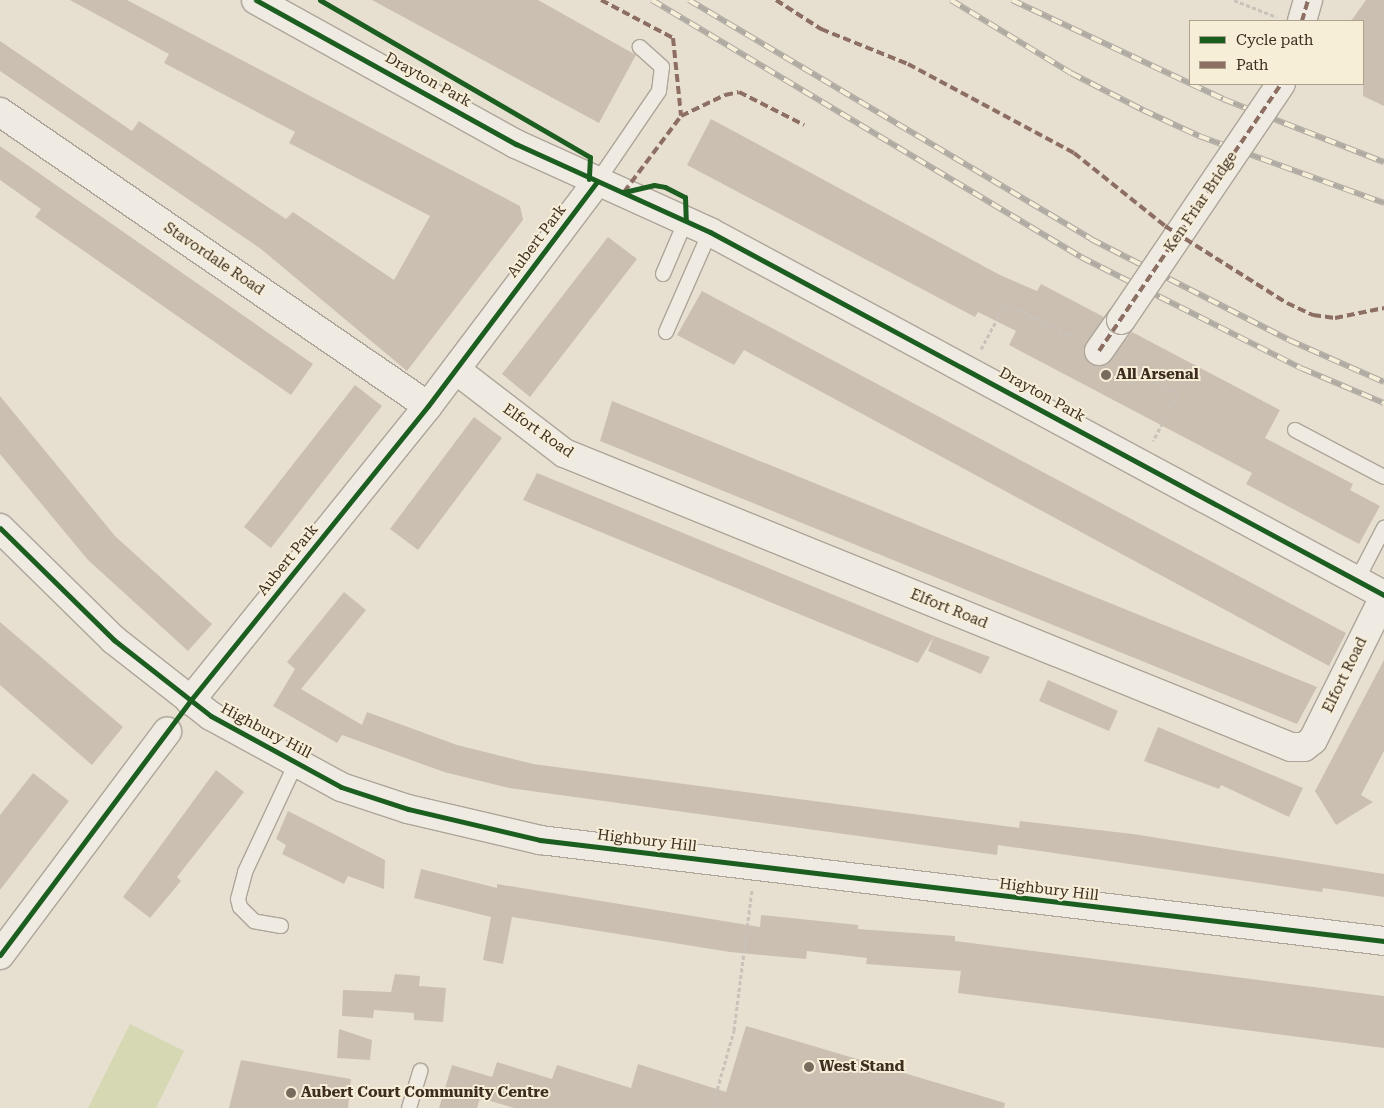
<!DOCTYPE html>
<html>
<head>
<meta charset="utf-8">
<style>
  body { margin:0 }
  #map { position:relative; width:1384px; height:1108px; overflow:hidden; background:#e7e0d1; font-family:"Roboto Serif",serif }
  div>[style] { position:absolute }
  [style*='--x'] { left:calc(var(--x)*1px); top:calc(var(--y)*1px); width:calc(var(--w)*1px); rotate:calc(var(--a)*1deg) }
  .green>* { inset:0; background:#d6d7b3 }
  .building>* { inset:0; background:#cbbfb2 }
  .path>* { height:3px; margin-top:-1.5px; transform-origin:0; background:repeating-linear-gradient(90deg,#c8c2b9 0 4px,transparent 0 6.5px) }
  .roads { filter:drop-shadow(1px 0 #ada599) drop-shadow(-1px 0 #ada599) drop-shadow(0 1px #ada599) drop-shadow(0 -1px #ada599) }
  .lane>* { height:14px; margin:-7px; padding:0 7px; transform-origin:7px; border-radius:7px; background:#efebe3 }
  .street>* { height:28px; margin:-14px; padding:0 14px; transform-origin:14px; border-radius:14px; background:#efebe3 }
  .rail>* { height:5.5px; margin-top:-2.75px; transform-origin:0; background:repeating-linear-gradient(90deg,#f7eed8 0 11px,#afaaa2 0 22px); box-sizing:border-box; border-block:1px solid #afaaa2 }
  .bridges { filter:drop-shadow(1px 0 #ada599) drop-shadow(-1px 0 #ada599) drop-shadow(0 1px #ada599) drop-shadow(0 -1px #ada599) }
  .street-bridge>* { height:28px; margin:-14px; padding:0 14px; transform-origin:14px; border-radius:14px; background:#efebe3 }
  .quiet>* { height:4px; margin-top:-2px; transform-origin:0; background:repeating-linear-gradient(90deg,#8d6e63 0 8px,transparent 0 12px) }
  .cycleway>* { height:5px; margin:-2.5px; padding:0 2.5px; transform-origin:2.5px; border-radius:2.5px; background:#1b5e20 }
  .dots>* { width:14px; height:14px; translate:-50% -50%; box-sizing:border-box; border:2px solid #f7eed8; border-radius:50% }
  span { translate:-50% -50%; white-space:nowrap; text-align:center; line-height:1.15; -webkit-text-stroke:4px #f7eed8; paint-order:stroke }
  .street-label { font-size:15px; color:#3d2e20 }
  .poi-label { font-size:15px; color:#3d2e20; font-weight:700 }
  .left { translate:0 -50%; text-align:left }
  .legend { position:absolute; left:1189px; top:20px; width:175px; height:65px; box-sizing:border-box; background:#f7eed8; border:1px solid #ada18e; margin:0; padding:6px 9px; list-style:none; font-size:15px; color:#3d2e20 }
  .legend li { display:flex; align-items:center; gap:10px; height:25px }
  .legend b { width:25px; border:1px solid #ada18e }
</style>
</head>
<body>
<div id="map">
  <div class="green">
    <i style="clip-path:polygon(130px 1024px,184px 1051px,156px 1108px,88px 1108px)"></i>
  </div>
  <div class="building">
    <i style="clip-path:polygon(70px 0,127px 0,520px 206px,523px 220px,407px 371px,261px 249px,0 71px,0 41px,132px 131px,139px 121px,286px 219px,293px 212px,394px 280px,430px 216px,289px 143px,295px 132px,164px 63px,169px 54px)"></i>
    <i style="clip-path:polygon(372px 0,538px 0,636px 55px,599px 123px)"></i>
    <i style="clip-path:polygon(1366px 0,1384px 0,1384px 106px,1363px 96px,1363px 21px,1351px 21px)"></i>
    <i style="clip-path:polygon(711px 119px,1000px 275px,1037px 291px,1041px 284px,1104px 317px,1084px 349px,1090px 364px,1106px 365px,1132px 332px,1280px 410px,1265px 438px,1353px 484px,1350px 490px,1380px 506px,1359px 544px,1246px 484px,1252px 473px,1009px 345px,1016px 331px,978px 312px,975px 317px,687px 165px)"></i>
    <i style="clip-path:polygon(0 146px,313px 364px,291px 395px,35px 217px,41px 209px,0 180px)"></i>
    <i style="clip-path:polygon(608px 237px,637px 259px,530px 397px,502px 374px)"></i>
    <i style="clip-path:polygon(702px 291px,1346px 633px,1329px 666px,744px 350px,734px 365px,677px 335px)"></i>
    <i style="clip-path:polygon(355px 385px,382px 406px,271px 548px,244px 527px)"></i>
    <i style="clip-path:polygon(0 396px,115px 536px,212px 624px,188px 651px,88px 560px,0 454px)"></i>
    <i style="clip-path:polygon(612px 401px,1317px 687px,1297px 724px,600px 441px)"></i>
    <i style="clip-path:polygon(474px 417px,502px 438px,418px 550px,390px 529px)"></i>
    <i style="clip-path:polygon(537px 473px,934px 636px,918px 663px,523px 500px)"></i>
    <i style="clip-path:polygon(344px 592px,366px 610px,301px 689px,362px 725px,367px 712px,457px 745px,533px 764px,1019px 828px,1020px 821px,1133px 834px,1384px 874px,1384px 897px,1323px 888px,1322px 892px,998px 845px,997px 855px,509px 788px,444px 772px,342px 735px,337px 743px,273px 706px,295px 669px,287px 662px)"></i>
    <i style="clip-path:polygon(0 622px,123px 727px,92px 765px,0 685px)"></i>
    <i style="clip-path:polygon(934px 636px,990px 657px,981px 674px,928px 651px)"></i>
    <i style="clip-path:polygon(1384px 660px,1384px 751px,1361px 795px,1373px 802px,1336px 825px,1315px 791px)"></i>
    <i style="clip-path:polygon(1048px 680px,1118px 711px,1109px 731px,1039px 701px)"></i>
    <i style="clip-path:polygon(1158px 727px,1303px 788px,1289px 817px,1221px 785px,1219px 789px,1144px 761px)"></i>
    <i style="clip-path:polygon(216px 770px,244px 792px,177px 877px,181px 881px,150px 918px,123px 897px)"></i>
    <i style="clip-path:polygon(33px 773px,69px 801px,0 890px,0 815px)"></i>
    <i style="clip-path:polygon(288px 811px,385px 860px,384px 889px,348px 876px,344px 884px,282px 854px,286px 845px,276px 839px)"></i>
    <i style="clip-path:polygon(421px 869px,497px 888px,497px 884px,760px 927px,761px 915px,858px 925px,858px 929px,955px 936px,955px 941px,1384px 996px,1384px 1048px,958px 993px,961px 971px,866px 964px,867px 958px,807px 951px,806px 959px,730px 952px,512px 917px,503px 964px,483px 960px,491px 917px,414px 898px)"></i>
    <i style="clip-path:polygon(395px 974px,420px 976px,419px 986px,446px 988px,443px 1022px,414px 1020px,414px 1013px,374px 1010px,373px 1018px,342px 1016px,343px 990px,391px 992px)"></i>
    <i style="clip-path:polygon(746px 1026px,1005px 1103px,1004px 1108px,514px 1108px,480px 1098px,477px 1108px,439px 1108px,452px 1065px,492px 1077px,497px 1062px,552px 1079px,557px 1065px,631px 1088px,638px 1064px,726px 1092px)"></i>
    <i style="clip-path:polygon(339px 1029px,372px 1040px,370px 1060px,337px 1058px)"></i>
    <i style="clip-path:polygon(241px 1060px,351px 1079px,348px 1108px,229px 1108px)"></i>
  </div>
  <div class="path">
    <i style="--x:1234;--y:0;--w:46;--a:21.6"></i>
    <i style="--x:981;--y:349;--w:52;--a:-61.5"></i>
    <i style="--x:1006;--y:303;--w:79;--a:27.2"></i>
    <i style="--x:1121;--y:363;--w:65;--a:28.5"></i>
    <i style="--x:1178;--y:394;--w:53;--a:118"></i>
    <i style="--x:712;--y:1108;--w:81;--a:-74.2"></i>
    <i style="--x:734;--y:1030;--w:141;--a:-82.7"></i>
  </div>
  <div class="roads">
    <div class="lane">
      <i style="--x:597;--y:182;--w:110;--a:-55.7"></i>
      <i style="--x:659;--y:91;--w:24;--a:-83"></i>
      <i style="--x:662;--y:67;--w:30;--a:-138"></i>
      <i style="--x:663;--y:274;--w:59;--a:-66.9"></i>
      <i style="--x:666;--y:332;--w:109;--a:-66.3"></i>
      <i style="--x:1295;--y:430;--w:101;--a:27.8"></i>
      <i style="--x:1357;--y:580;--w:59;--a:-62.6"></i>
      <i style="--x:281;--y:926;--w:27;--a:-170"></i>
      <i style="--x:254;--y:921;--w:20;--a:-135"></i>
      <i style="--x:240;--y:907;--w:8;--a:-104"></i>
      <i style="--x:238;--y:899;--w:28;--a:-75"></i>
      <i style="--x:245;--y:872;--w:123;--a:-64.9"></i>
      <i style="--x:409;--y:1108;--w:39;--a:-73"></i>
    </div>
    <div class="street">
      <i style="--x:256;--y:0;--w:297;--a:29"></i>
      <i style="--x:516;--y:144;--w:213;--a:24.4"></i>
      <i style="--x:710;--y:232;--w:766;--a:28.31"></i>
      <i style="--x:1302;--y:21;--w:22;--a:-74"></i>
      <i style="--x:0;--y:112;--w:519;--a:34.49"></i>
      <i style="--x:1099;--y:351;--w:38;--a:-55"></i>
      <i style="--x:456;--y:370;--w:136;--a:37.5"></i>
      <i style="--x:564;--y:453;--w:784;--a:22.02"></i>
      <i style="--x:1291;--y:747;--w:13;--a:0"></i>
      <i style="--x:1304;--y:747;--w:11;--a:-38"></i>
      <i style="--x:1313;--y:740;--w:160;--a:-63.6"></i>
      <i style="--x:0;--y:528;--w:160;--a:44.5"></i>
      <i style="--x:114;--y:640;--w:123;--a:38.1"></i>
      <i style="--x:211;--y:716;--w:148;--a:28.6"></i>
      <i style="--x:341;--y:787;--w:71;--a:18.2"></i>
      <i style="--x:408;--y:809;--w:136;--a:13.2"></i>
      <i style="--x:540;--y:840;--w:850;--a:6.82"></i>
      <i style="--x:190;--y:701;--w:379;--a:-51.1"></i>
      <i style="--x:428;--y:406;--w:281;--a:-53"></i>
      <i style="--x:0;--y:955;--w:279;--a:-53.2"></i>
    </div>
  </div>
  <div class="rail">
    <i style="--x:652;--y:0;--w:500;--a:30.92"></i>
    <i style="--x:1081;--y:257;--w:246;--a:26.8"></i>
    <i style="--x:1301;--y:368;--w:90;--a:22.9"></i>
    <i style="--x:689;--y:0;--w:468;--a:30.7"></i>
    <i style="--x:1091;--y:239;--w:222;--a:27"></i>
    <i style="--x:1289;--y:340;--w:104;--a:23.9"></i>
    <i style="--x:951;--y:0;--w:140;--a:31.3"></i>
    <i style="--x:1071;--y:73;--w:81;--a:27.2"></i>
    <i style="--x:1143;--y:110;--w:62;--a:24.9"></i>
    <i style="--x:1199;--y:136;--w:197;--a:19.9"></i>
    <i style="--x:1012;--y:0;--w:233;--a:25.1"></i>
    <i style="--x:1223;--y:99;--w:173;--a:21.4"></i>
  </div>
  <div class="bridges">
    <div class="street-bridge">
      <i style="--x:1121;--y:320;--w:285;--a:-55.9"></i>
    </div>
  </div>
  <div class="quiet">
    <i style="--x:601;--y:0;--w:81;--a:27.8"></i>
    <i style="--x:673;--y:38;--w:78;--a:84.1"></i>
    <i style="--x:681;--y:116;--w:49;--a:-25.5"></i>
    <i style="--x:725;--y:95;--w:14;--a:-12"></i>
    <i style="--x:739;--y:92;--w:73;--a:26.9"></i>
    <i style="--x:776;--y:0;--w:54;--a:32.8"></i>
    <i style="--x:821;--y:29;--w:94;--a:21.9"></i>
    <i style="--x:908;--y:64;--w:188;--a:28.2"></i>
    <i style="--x:1074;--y:153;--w:117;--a:38.7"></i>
    <i style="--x:1165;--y:226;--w:144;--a:32.3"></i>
    <i style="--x:1287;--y:303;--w:29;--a:25"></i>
    <i style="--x:1313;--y:315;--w:22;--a:8"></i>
    <i style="--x:1335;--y:318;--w:50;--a:-11.5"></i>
    <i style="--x:1302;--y:21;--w:22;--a:-74"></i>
    <i style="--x:624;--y:192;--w:95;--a:-53.1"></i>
    <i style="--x:1099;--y:351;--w:323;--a:-55.7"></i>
  </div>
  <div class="cycleway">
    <i style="--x:256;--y:0;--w:297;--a:29"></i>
    <i style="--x:516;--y:144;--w:213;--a:24.4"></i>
    <i style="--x:710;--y:232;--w:766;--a:28.31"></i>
    <i style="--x:320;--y:0;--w:312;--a:30.2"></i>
    <i style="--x:590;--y:157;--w:22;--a:93"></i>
    <i style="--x:624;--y:192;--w:31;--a:-13"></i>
    <i style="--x:654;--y:185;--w:11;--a:10"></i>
    <i style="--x:665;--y:187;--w:22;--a:27"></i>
    <i style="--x:685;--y:197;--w:23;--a:88"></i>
    <i style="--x:0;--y:528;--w:160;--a:44.5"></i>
    <i style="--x:114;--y:640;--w:123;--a:38.1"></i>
    <i style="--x:211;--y:716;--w:148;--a:28.6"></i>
    <i style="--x:341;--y:787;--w:71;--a:18.2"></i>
    <i style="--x:408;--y:809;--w:136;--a:13.2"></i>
    <i style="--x:540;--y:840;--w:850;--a:6.82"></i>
    <i style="--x:0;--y:955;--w:317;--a:-53.2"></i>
    <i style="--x:190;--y:701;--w:379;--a:-51.1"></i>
    <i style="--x:428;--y:406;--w:281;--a:-53"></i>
  </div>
  <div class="dots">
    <i style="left:1106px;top:375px;background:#786c5e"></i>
    <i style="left:809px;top:1067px;background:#786c5e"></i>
    <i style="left:291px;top:1093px;background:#786c5e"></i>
  </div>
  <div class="street-label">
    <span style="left:428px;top:80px;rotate:29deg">Drayton Park</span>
    <span style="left:1201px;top:202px;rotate:-56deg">Ken Friar Bridge</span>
    <span style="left:537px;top:241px;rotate:-53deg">Aubert Park</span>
    <span style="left:214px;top:259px;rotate:34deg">Stavordale Road</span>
    <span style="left:1042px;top:395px;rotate:29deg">Drayton Park</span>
    <span style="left:538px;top:431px;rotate:35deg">Elfort Road</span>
    <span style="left:288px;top:560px;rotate:-51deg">Aubert Park</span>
    <span style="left:949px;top:609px;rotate:22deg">Elfort Road</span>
    <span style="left:1345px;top:675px;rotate:-64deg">Elfort Road</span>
    <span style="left:266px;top:731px;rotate:28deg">Highbury Hill</span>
    <span style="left:647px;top:841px;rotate:7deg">Highbury Hill</span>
    <span style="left:1049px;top:890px;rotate:7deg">Highbury Hill</span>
  </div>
  <div class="poi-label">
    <span class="left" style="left:1116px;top:375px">All Arsenal</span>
    <span class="left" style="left:819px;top:1067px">West Stand</span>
    <span class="left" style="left:301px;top:1093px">Aubert Court Community Centre</span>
  </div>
  <ul class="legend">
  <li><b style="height:6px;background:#1b5e20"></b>Cycle path</li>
  <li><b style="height:6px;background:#8d6e63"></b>Path</li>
  </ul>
</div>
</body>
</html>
